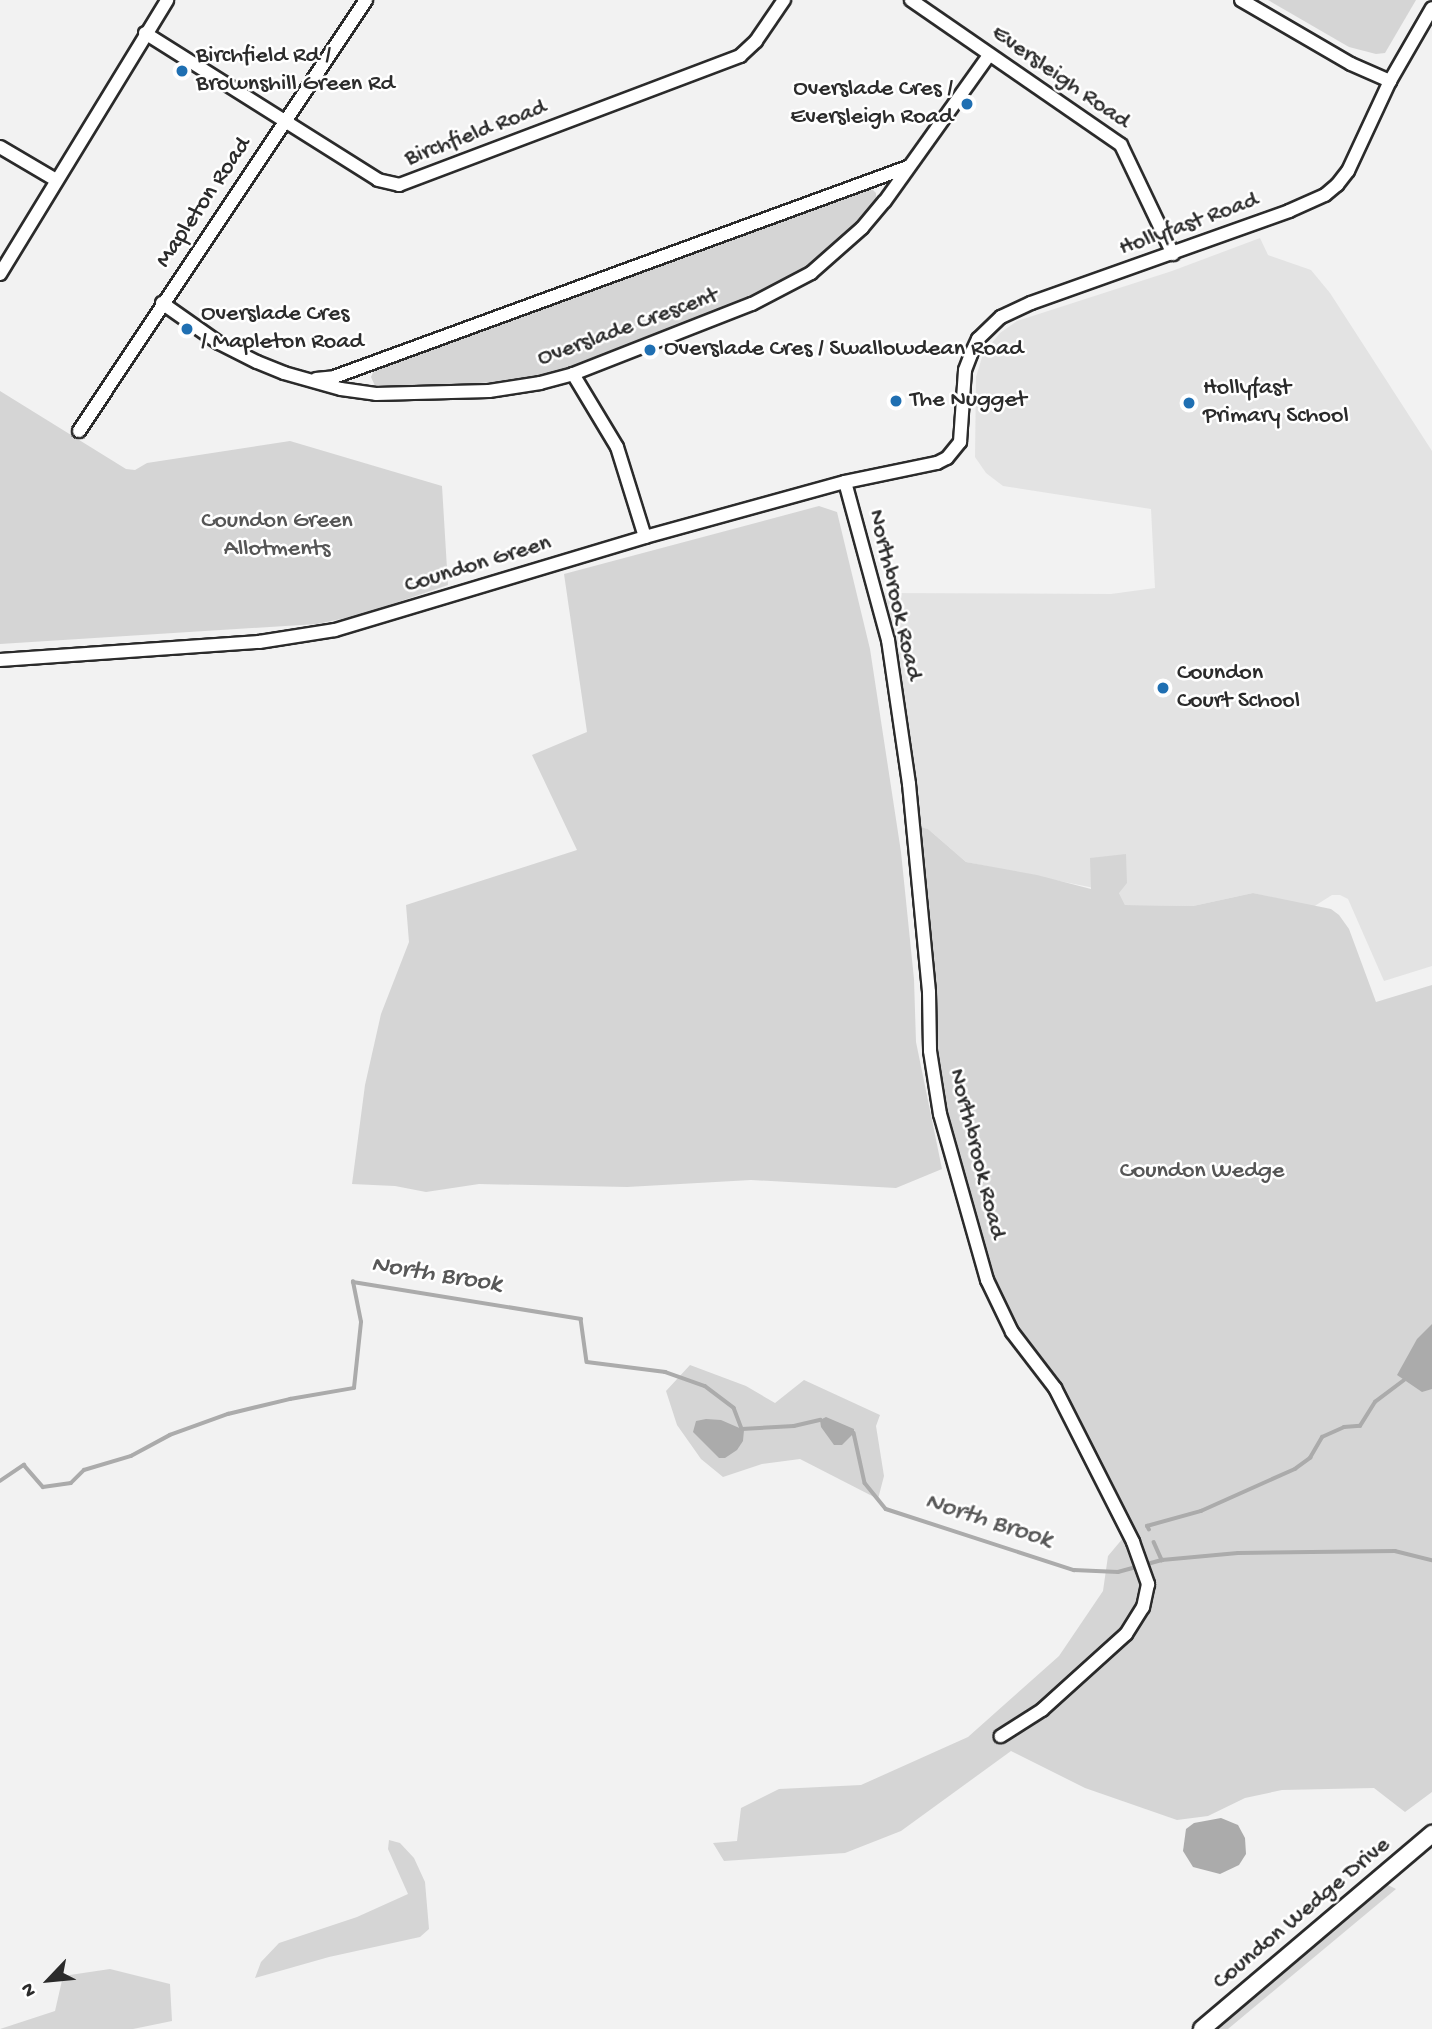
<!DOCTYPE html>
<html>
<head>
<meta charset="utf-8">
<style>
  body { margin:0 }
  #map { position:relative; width:1432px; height:2029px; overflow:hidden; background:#f2f2f2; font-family:"Gochi Hand",sans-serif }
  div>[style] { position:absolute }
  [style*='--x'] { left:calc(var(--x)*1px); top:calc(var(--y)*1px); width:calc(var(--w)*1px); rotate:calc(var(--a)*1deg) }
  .built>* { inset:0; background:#e3e3e3 }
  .green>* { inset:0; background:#d5d5d5 }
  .water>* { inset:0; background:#ababab }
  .stream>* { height:3.5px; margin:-1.75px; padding:0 1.75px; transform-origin:1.75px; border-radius:1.75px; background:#ababab }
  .roads { filter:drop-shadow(2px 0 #2b2b2b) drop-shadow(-2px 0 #2b2b2b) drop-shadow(0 2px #2b2b2b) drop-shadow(0 -2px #2b2b2b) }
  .minor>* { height:12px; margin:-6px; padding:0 6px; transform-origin:6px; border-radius:6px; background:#fff }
  .major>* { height:16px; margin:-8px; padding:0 8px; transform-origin:8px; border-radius:8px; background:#fff }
  .dots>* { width:19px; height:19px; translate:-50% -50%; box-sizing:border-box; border:4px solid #fff; border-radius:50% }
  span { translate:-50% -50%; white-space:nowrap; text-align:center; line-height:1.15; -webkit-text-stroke:5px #fff; paint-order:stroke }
  .poi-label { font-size:24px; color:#2b2b2b }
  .left { translate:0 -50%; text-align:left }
  .right { translate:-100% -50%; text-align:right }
  .street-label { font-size:24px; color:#2b2b2b }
  .park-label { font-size:24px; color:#565656 }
  .water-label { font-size:26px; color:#585858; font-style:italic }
  .north { position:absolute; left:14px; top:1945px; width:70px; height:70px; -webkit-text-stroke:5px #fff; paint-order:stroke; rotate:244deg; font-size:19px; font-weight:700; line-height:28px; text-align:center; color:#2b2b2b }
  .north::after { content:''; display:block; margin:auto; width:24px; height:32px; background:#2b2b2b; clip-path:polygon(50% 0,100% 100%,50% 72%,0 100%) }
</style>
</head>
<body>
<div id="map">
  <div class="built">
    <i style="clip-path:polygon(1260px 238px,1268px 255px,1311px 270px,1330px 293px,1432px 451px,1432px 966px,1384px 981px,1348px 899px,1340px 895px,1332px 895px,1313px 907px,1253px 893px,1193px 906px,1125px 905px,1119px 893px,966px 862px,928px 829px,913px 826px,875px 593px,1111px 594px,1155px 588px,1151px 509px,1003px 486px,986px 473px,975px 457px,976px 377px,983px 354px,1000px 333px,1017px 321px,1172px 271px)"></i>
  </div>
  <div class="green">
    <i style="clip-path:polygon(1268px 0,1416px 0,1385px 53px,1376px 54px,1349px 47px)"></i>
    <i style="clip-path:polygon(870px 187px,876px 193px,876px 200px,835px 244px,784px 282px,578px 366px,510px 381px,402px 388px,376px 388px,371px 377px,375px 368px)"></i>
    <i style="clip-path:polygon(0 391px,126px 469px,135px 470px,147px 463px,290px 441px,442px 486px,448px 585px,360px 615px,317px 624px,0 644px)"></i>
    <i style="clip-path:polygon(819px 506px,837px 512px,870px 649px,901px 852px,914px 979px,916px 1042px,942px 1169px,896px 1188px,751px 1180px,627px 1187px,479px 1184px,426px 1192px,395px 1186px,352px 1184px,365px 1085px,381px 1014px,409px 942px,406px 905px,577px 850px,532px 755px,587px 732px,564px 574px)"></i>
    <i style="clip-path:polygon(920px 827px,928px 829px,966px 862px,1037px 875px,1091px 889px,1090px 858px,1126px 854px,1127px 883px,1119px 893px,1125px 905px,1193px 906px,1253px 893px,1331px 909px,1339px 915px,1349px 929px,1376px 1002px,1432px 985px,1432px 1792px,1405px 1812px,1374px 1788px,1282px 1790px,1245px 1798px,1208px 1816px,1177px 1820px,1085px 1788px,1011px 1751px,901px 1831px,845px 1853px,724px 1861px,713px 1843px,737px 1841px,741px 1808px,779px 1789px,861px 1785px,968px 1737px,1059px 1656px,1103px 1591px,1108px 1556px,1134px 1525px,1061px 1384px,1018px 1327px,993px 1276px,947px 1112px,938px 1050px,936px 993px)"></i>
    <i style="clip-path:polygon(690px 1365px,746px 1386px,775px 1403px,804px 1380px,880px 1415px,876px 1426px,884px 1476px,878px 1499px,800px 1459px,762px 1464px,723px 1477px,701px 1459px,677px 1425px,666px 1391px)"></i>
    <i style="clip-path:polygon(389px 1840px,400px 1843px,414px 1858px,425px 1882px,429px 1929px,420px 1937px,329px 1957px,255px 1978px,261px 1962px,279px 1943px,357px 1917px,408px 1894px,388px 1849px)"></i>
    <i style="clip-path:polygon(1386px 1884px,1396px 1889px,1228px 2029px,1217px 2029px)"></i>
    <i style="clip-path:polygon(110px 1969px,170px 1984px,172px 2021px,133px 2029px,0 2029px,55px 2011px,63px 1976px)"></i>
  </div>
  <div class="water">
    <i style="clip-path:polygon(1432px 1324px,1432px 1389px,1422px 1392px,1397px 1375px,1417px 1339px)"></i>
    <i style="clip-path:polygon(826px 1417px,854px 1429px,854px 1433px,842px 1445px,834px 1445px,821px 1427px,820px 1420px)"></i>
    <i style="clip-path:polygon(706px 1419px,721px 1420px,744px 1430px,743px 1441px,737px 1450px,725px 1458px,719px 1458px,693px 1432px,696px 1421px)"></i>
    <i style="clip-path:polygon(1221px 1818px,1238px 1825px,1245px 1838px,1246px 1854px,1239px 1865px,1220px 1874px,1193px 1867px,1183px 1851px,1186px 1829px,1194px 1823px)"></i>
  </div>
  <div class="stream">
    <i style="--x:854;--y:1433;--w:51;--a:77.6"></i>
    <i style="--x:865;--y:1483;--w:33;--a:51"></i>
    <i style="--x:886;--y:1509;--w:198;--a:18"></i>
    <i style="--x:1074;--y:1570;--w:44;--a:2.6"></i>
    <i style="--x:1118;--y:1572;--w:46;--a:-15.3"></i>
    <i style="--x:1162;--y:1560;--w:76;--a:-5.3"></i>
    <i style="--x:1238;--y:1553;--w:157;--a:-0.7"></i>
    <i style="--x:1395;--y:1551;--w:38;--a:14"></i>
    <i style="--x:0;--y:1481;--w:29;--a:-34"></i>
    <i style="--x:24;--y:1465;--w:29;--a:49"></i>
    <i style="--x:43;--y:1487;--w:28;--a:-8"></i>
    <i style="--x:71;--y:1483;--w:18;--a:-45"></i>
    <i style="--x:84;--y:1470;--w:49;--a:-16.6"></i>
    <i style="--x:131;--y:1456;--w:44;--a:-28.3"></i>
    <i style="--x:170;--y:1435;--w:62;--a:-19.9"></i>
    <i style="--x:228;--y:1414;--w:64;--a:-13.6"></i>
    <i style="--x:290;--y:1399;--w:65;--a:-9.8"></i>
    <i style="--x:354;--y:1388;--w:66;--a:-83.9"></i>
    <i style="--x:361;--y:1322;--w:41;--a:-101.3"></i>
    <i style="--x:353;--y:1282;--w:231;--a:9.2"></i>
    <i style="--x:581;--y:1319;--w:43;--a:82.1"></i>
    <i style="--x:587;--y:1362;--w:79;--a:7.3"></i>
    <i style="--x:665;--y:1372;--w:42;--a:19.3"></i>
    <i style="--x:705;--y:1386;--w:36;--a:37"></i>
    <i style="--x:734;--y:1408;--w:22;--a:69"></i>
    <i style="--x:742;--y:1429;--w:52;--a:-3.3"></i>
    <i style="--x:794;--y:1426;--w:27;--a:-13"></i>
    <i style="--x:1149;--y:1530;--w:4;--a:-117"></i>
    <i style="--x:1147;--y:1526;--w:56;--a:-15.5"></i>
    <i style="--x:1201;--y:1511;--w:103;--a:-24.1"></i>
    <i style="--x:1295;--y:1469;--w:19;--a:-36"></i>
    <i style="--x:1310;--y:1458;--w:24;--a:-60"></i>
    <i style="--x:1322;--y:1437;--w:24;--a:-24"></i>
    <i style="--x:1344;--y:1427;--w:16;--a:-4"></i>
    <i style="--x:1360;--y:1426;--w:28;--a:-58"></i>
    <i style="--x:1375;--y:1402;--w:36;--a:-37"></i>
    <i style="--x:1154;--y:1542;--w:20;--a:66"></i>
  </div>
  <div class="roads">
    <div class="minor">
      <i style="--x:911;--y:0;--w:255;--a:34.6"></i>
      <i style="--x:1121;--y:145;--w:121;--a:64.5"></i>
      <i style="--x:1241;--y:0;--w:127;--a:30.2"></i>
      <i style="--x:1351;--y:64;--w:43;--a:23.6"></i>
      <i style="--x:145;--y:33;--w:275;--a:32.2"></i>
      <i style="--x:378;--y:180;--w:22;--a:13"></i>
      <i style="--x:399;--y:185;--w:365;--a:-20.7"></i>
      <i style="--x:740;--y:56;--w:22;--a:-43"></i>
      <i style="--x:756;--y:41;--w:50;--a:-55.7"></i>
      <i style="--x:0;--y:147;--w:65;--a:30.5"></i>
      <i style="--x:0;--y:274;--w:321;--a:-58.6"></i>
      <i style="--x:162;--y:303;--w:70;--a:35.1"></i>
      <i style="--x:219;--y:343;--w:42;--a:26.6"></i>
      <i style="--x:257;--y:362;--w:29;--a:22"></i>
      <i style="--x:284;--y:373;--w:59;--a:15.7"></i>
      <i style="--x:341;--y:389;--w:35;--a:8"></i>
      <i style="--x:376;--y:394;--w:113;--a:-1.5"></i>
      <i style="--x:489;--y:391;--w:52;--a:-8.9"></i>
      <i style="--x:540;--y:383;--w:34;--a:-15"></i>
      <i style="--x:573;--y:374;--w:192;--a:-21.4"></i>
      <i style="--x:752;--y:304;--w:67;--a:-27.7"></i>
      <i style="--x:811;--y:273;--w:68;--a:-41.4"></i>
      <i style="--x:862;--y:228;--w:35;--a:-50"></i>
      <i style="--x:885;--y:201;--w:179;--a:-54.5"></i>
      <i style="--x:573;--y:374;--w:85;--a:58.9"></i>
      <i style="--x:617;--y:447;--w:94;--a:72.7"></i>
      <i style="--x:316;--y:379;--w:18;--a:-6"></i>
      <i style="--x:334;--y:377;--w:611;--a:-20.1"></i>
      <i style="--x:79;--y:431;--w:518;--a:-56.34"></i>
      <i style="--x:845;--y:482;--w:164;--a:74.8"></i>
      <i style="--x:888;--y:640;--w:146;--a:81.7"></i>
      <i style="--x:909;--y:784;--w:209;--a:84.5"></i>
      <i style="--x:929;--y:992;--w:59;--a:89"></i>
      <i style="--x:930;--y:1051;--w:64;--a:81"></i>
      <i style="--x:940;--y:1114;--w:173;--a:74.2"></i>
      <i style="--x:987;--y:1280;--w:58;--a:64.3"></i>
      <i style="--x:1012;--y:1332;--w:71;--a:52.5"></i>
      <i style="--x:1055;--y:1388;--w:173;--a:63.1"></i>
      <i style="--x:1133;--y:1542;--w:45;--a:70.3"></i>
      <i style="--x:1148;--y:1584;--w:24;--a:102"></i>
      <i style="--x:1143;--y:1607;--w:32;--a:122"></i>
      <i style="--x:1126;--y:1634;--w:113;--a:137.9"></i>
      <i style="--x:1042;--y:1710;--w:49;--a:147.6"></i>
      <i style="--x:0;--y:660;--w:260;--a:-4"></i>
      <i style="--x:259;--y:642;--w:77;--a:-9"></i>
      <i style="--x:335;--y:630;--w:324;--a:-16.7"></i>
      <i style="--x:645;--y:537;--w:207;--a:-15.4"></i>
      <i style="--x:845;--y:482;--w:94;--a:-11.7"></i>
      <i style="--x:937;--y:463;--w:11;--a:-27"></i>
      <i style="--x:947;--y:458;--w:21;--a:-51"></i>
      <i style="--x:960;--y:442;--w:72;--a:-86"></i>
      <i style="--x:965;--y:370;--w:17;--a:-69"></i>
      <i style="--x:971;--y:354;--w:17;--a:-65"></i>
      <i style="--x:978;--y:339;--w:32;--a:-44"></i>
      <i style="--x:1001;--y:317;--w:33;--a:-25"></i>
      <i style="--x:1031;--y:303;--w:274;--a:-19.6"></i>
      <i style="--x:1289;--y:211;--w:39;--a:-24"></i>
      <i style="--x:1325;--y:195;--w:16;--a:-40"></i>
      <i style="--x:1337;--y:185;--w:18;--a:-52"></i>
      <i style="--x:1348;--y:171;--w:99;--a:-65"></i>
      <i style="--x:1390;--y:81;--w:84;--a:-60.1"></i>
    </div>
    <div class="major">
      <i style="--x:1202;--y:2029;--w:302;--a:-40.3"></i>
    </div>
  </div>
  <div class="dots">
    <i style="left:182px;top:71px;background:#1f6fb2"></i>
    <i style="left:967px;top:104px;background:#1f6fb2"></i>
    <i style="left:187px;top:329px;background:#1f6fb2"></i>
    <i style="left:650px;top:350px;background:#1f6fb2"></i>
    <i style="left:896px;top:401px;background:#1f6fb2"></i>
    <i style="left:1189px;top:403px;background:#1f6fb2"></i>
    <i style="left:1163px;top:688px;background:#1f6fb2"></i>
  </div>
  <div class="poi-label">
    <span class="left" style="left:196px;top:71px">Birchfield Rd /<br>Brownshill Green Rd</span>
    <span class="right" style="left:953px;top:104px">Overslade Cres /<br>Eversleigh Road</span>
    <span class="left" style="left:201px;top:329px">Overslade Cres<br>/ Mapleton Road</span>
    <span class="left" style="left:664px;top:350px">Overslade Cres / Swallowdean Road</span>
    <span class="left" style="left:1203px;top:403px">Hollyfast<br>Primary School</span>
    <span class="left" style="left:910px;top:401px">The Nugget</span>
    <span class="left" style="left:1177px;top:688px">Coundon<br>Court School</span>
  </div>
  <div class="street-label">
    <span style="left:1060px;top:78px;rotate:35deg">Eversleigh Road</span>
    <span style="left:476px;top:134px;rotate:-21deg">Birchfield Road</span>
    <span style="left:204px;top:203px;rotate:-56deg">Mapleton Road</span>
    <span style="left:1189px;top:225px;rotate:-20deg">Hollyfast Road</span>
    <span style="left:628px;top:328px;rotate:-20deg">Overslade Crescent</span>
    <span style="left:478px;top:565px;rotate:-17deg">Coundon Green</span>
    <span style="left:894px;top:595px;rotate:77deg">Northbrook Road</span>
    <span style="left:976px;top:1154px;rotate:76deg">Northbrook Road</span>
    <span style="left:1302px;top:1914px;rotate:-40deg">Coundon Wedge Drive</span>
  </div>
  <div class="park-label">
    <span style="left:277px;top:536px">Coundon Green<br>Allotments</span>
    <span style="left:1202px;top:1172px">Coundon Wedge</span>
  </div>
  <div class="water-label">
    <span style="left:436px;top:1276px;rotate:9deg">North Brook</span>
    <span style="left:988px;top:1522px;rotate:18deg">North Brook</span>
  </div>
  <div class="north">N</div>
</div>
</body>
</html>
